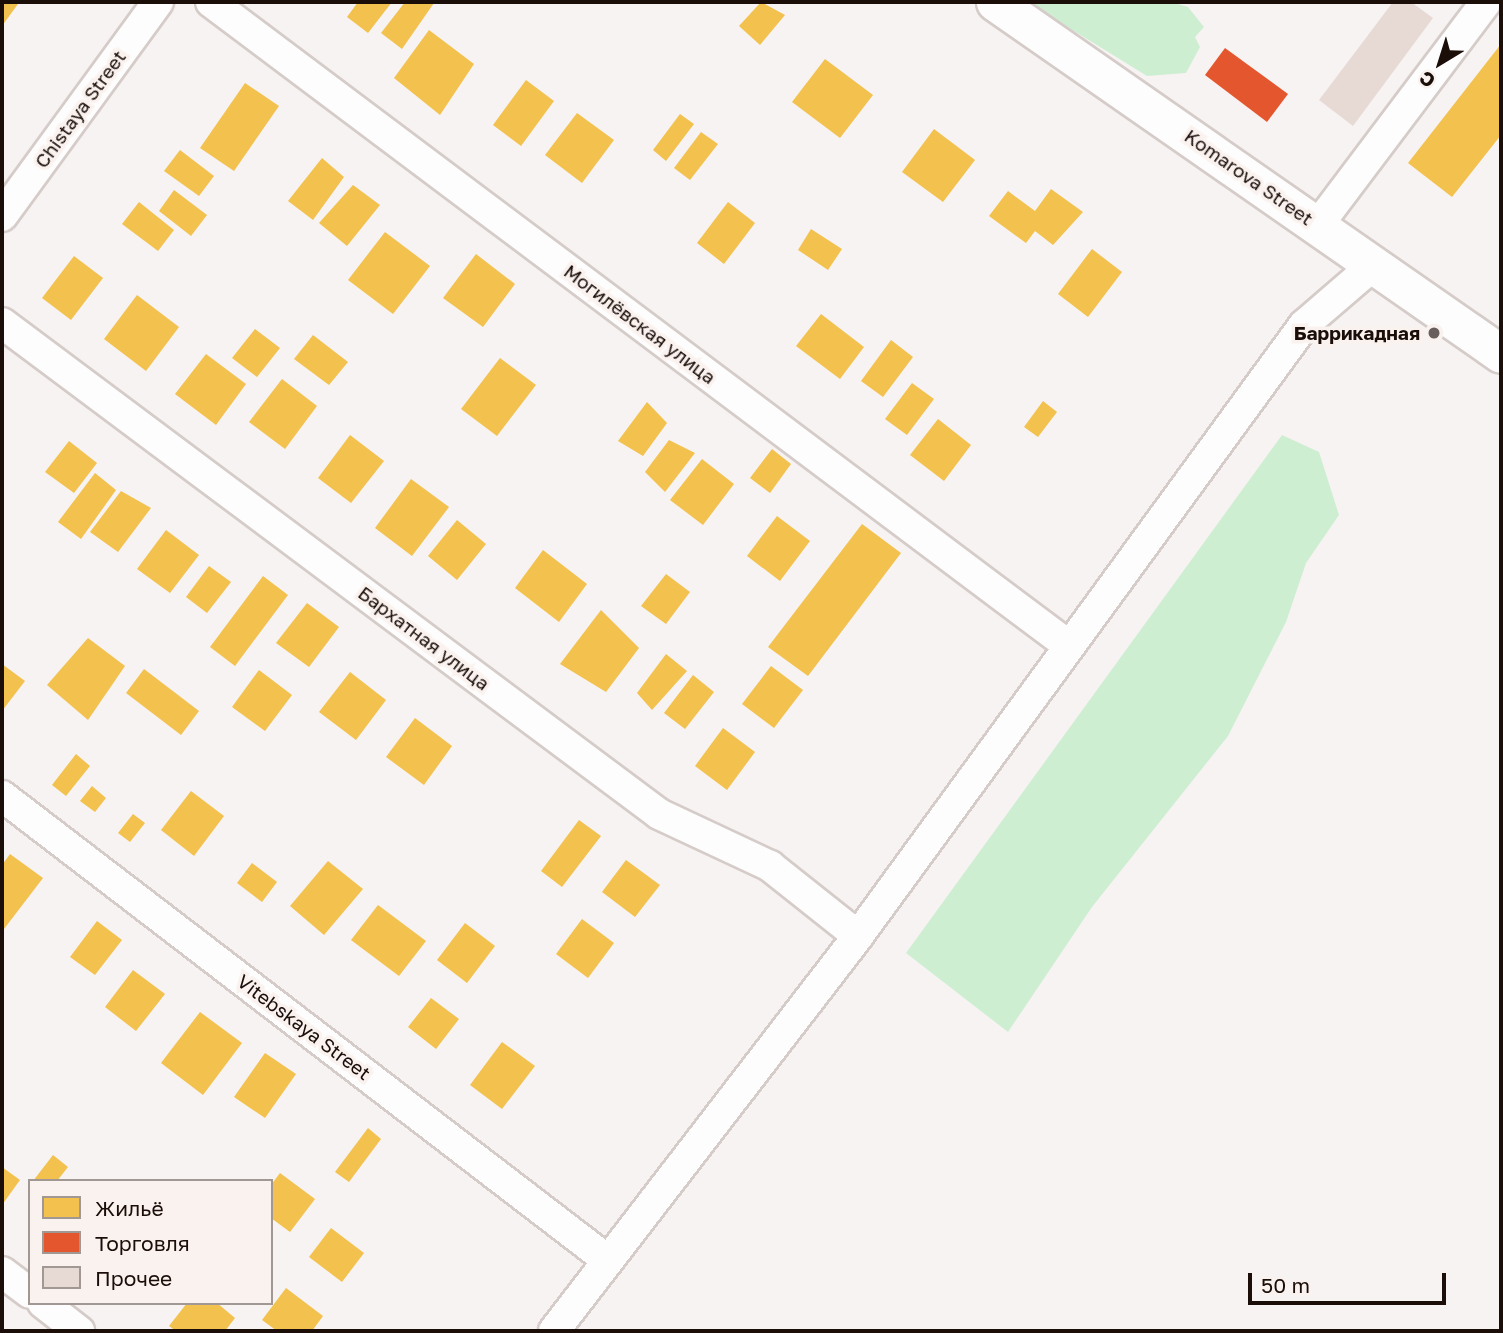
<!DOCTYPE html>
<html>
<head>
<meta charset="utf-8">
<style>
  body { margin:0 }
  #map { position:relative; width:1503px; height:1333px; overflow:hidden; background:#f7f3f2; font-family:"Golos Text",sans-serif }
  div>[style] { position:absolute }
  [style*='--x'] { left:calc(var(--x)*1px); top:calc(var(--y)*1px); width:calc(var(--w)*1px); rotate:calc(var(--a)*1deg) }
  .green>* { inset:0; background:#ceeed2 }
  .homes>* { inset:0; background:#f2c14e }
  .shops>* { inset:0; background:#e4572e }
  .building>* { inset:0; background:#e7dad5 }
  .roads { filter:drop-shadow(2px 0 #d5ccc9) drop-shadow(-2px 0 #d5ccc9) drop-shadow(0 2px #d5ccc9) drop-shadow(0 -2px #d5ccc9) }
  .minor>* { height:30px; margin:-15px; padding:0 15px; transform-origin:15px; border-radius:15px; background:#fefdfd }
  .tertiary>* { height:37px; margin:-18.5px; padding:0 18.5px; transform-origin:18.5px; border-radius:18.5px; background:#fefdfd }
  .dots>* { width:19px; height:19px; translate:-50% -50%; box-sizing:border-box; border:4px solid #faf2ef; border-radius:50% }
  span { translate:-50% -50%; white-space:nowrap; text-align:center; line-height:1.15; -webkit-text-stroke:7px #faf2ef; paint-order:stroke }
  .street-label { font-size:19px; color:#1b0e09 }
  .poi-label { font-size:19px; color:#1b0e09; font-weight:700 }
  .right { translate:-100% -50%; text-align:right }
  .frame { position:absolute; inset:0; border:4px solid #1b0e09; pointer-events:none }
  .legend { position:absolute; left:28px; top:1179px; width:245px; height:126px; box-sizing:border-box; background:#faf2ef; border:2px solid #a19793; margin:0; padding:9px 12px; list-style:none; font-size:21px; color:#1b0e09 }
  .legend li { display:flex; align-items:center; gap:14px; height:35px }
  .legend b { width:35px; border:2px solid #a19793 }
  .north { position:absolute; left:1405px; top:28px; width:70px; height:70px; -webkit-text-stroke:5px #faf2ef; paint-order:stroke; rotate:218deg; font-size:19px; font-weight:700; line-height:28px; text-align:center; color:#1b0e09 }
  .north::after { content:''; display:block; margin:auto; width:24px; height:32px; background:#1b0e09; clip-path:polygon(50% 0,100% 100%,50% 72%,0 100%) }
  .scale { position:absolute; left:1248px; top:1273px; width:198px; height:32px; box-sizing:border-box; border:4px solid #1b0e09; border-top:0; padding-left:9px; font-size:21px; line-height:24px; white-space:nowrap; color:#1b0e09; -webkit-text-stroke:5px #faf2ef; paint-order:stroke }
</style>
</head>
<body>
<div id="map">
  <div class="green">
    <i style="clip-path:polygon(1027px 2px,1171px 2px,1188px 7px,1204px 27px,1195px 37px,1200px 47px,1186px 73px,1147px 76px)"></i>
    <i style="clip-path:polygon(1282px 435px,1319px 452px,1339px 515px,1306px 563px,1286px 622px,1228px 736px,1092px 907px,1008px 1032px,906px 953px)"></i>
  </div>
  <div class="homes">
    <i style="clip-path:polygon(2px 2px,18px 4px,2px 26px)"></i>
    <i style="clip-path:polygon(358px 2px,392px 2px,368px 33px,347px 17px)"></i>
    <i style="clip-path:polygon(405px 2px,434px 3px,402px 49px,381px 33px)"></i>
    <i style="clip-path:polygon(761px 2px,785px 15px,760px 45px,739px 26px)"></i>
    <i style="clip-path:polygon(429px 30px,474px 64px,440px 115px,394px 78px)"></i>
    <i style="clip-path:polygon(1501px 44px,1501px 135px,1452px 197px,1408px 163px)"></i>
    <i style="clip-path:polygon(825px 59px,873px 95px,840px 138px,792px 102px)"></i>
    <i style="clip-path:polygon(526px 80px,554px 101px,521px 146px,493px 125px)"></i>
    <i style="clip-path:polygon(245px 83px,279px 106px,234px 171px,200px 148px)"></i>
    <i style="clip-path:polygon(577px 113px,614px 140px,582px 183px,545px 155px)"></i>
    <i style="clip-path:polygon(680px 114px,694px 124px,666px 161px,653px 150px)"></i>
    <i style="clip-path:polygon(934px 129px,975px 160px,943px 202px,902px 172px)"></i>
    <i style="clip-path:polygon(701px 132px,718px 144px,690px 180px,674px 168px)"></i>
    <i style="clip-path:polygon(180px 150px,214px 176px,199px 196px,164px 171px)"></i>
    <i style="clip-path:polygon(322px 158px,344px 177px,313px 220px,288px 201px)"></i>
    <i style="clip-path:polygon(353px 185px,380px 205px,347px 246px,319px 223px)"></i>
    <i style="clip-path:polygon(1051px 189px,1083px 212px,1053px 245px,1035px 231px,1026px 243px,989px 216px,1008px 191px,1035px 211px)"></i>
    <i style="clip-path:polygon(174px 190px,207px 215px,191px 236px,159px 211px)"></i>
    <i style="clip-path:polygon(139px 202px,174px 230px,158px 251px,122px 224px)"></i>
    <i style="clip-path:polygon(728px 202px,755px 223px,724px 264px,697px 243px)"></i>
    <i style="clip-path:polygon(811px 229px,842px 249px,828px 270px,798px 250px)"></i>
    <i style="clip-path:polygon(385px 232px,430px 266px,393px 314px,348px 280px)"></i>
    <i style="clip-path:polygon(1092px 249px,1122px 272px,1088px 317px,1058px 294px)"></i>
    <i style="clip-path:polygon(476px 254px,515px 284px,483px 327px,443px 298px)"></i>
    <i style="clip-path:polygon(74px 256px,103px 278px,71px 320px,42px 298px)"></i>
    <i style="clip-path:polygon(137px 295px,179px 327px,146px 371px,104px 339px)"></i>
    <i style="clip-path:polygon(821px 314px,864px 347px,840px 379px,796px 346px)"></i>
    <i style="clip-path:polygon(255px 329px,280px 348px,257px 377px,232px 358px)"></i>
    <i style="clip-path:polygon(313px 335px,348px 362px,329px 385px,294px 359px)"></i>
    <i style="clip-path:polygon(891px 340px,913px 357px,883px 397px,861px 381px)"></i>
    <i style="clip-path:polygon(206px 354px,246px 384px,216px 425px,175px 394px)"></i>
    <i style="clip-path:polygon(500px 358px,536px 385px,497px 436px,461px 409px)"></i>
    <i style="clip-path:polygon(282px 379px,317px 406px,285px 449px,249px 422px)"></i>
    <i style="clip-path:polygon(912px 383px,934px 399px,907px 435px,885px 419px)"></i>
    <i style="clip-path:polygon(1043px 401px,1057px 412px,1038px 437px,1024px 427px)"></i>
    <i style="clip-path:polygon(647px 402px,667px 423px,643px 456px,618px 441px)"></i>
    <i style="clip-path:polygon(938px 419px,971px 445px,944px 481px,910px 455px)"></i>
    <i style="clip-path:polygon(350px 435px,384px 461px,351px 503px,318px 478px)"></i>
    <i style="clip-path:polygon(669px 440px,695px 453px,665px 492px,645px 472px)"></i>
    <i style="clip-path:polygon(69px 441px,97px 463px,74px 493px,45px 472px)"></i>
    <i style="clip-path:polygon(772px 449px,791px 464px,770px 493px,750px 478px)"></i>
    <i style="clip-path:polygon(702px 459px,734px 484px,703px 525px,670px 500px)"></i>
    <i style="clip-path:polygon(95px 473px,116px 490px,81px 539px,58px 522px)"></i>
    <i style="clip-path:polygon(411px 479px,449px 507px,412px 556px,375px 528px)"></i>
    <i style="clip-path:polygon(121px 491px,151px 508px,118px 552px,90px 532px)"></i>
    <i style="clip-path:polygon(777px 516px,810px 541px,780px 581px,747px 556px)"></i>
    <i style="clip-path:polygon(457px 520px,486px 544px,457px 580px,428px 556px)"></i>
    <i style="clip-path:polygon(862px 524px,901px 553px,808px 676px,768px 647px)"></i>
    <i style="clip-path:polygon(166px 530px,199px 555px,170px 593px,137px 569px)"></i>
    <i style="clip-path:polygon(543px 550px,587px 584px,559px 622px,515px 588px)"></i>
    <i style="clip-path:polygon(209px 566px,231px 582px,207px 613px,186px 597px)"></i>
    <i style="clip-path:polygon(666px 574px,690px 592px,666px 624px,641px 606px)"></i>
    <i style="clip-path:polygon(263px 576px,288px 595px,235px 666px,210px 647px)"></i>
    <i style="clip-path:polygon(307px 603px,339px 627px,309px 667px,276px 643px)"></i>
    <i style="clip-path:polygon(601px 610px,639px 648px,606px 692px,560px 664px)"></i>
    <i style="clip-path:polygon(88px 638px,125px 666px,88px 720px,47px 685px)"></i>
    <i style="clip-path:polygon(666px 654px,687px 671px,652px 710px,637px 693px)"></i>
    <i style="clip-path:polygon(2px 664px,25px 681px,2px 711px)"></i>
    <i style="clip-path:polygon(771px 666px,803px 690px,774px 728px,742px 704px)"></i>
    <i style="clip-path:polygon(144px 669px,199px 711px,181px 735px,126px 693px)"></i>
    <i style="clip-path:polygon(259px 670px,292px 695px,265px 731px,232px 707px)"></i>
    <i style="clip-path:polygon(350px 672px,386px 700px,356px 740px,319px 712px)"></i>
    <i style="clip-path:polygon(693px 675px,714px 692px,685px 729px,664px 713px)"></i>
    <i style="clip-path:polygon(415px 718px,452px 746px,424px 785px,386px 757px)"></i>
    <i style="clip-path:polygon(723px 728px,755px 752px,727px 790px,695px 766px)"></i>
    <i style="clip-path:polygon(76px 754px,90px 766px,66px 796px,52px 785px)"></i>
    <i style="clip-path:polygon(92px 786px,106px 798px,95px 812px,80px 801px)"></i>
    <i style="clip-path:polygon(191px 791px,224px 816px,194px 856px,161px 830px)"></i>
    <i style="clip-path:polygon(133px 814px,145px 823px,130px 842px,118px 833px)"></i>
    <i style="clip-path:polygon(579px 820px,601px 836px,562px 887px,541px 871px)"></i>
    <i style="clip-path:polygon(10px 854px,43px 878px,4px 929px,2px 865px)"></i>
    <i style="clip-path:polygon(626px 860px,660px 885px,635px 917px,602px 892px)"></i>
    <i style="clip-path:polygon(328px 861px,363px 889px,324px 935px,290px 906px)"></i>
    <i style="clip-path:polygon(252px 863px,277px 882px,262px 902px,237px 883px)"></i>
    <i style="clip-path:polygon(378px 905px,426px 941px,399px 976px,351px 940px)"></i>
    <i style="clip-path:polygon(582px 919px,614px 943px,588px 978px,556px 954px)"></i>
    <i style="clip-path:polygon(97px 921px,122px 940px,95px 975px,70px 957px)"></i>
    <i style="clip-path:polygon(465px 923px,495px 946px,467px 983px,437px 960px)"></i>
    <i style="clip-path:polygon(133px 970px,165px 994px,136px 1031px,105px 1007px)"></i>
    <i style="clip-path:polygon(431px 998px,459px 1019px,436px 1049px,408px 1027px)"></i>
    <i style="clip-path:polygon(200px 1012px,242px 1043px,203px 1095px,161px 1063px)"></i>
    <i style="clip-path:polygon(502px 1042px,535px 1066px,502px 1109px,470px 1085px)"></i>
    <i style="clip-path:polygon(265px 1053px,296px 1074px,265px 1118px,234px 1097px)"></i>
    <i style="clip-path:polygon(368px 1128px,381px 1139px,349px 1182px,335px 1172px)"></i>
    <i style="clip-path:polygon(53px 1155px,68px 1167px,57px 1181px,33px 1181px)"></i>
    <i style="clip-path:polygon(2px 1167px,20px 1180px,2px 1205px)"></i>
    <i style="clip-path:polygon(280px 1173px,315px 1199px,290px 1232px,271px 1218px,271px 1185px)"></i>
    <i style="clip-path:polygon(331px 1228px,364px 1253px,342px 1282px,309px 1257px)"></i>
    <i style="clip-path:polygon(286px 1288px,323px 1316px,312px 1331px,277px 1331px,262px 1320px)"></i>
    <i style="clip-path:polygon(187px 1303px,217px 1303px,235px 1318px,225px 1331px,176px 1331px,169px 1326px)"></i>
  </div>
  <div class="shops">
    <i style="clip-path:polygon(1225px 48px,1288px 94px,1267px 122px,1205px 75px)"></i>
  </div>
  <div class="building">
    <i style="clip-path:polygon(1393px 2px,1411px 2px,1433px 18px,1353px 126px,1319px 100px)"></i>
  </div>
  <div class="roads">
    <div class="minor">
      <i style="--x:211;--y:2;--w:1073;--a:36.89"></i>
      <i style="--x:2;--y:216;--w:265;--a:-53.9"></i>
      <i style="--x:1318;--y:225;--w:279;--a:-53"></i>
      <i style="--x:2;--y:323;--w:820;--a:36.77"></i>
      <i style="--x:659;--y:814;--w:123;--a:25.1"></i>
      <i style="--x:770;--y:866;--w:112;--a:38.5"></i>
      <i style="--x:2;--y:796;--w:761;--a:37.47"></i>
      <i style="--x:2;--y:1272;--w:35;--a:37"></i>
      <i style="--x:43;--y:1303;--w:46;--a:37.9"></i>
      <i style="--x:554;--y:1331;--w:498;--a:-52.4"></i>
      <i style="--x:858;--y:936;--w:756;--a:-53.87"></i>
      <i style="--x:1304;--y:325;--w:94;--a:-40.7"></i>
    </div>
    <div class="tertiary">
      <i style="--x:995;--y:2;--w:616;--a:34.82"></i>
    </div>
  </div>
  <div class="dots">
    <i style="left:1434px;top:333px;background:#685e5b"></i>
  </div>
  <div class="street-label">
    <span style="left:80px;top:109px;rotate:-54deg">Chistaya Street</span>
    <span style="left:1249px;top:177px;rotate:35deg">Komarova Street</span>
    <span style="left:640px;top:324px;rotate:37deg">Могилёвская улица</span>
    <span style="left:424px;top:638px;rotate:37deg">Бархатная улица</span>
    <span style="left:304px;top:1027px;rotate:37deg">Vitebskaya Street</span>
  </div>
  <div class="poi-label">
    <span class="right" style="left:1420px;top:333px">Баррикадная</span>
  </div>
  <div class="frame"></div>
  <ul class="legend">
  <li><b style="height:19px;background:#f2c14e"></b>Жильё</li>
  <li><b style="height:19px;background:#e4572e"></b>Торговля</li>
  <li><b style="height:19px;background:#e7dad5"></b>Прочее</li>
  </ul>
  <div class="north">С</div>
  <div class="scale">50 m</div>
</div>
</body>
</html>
